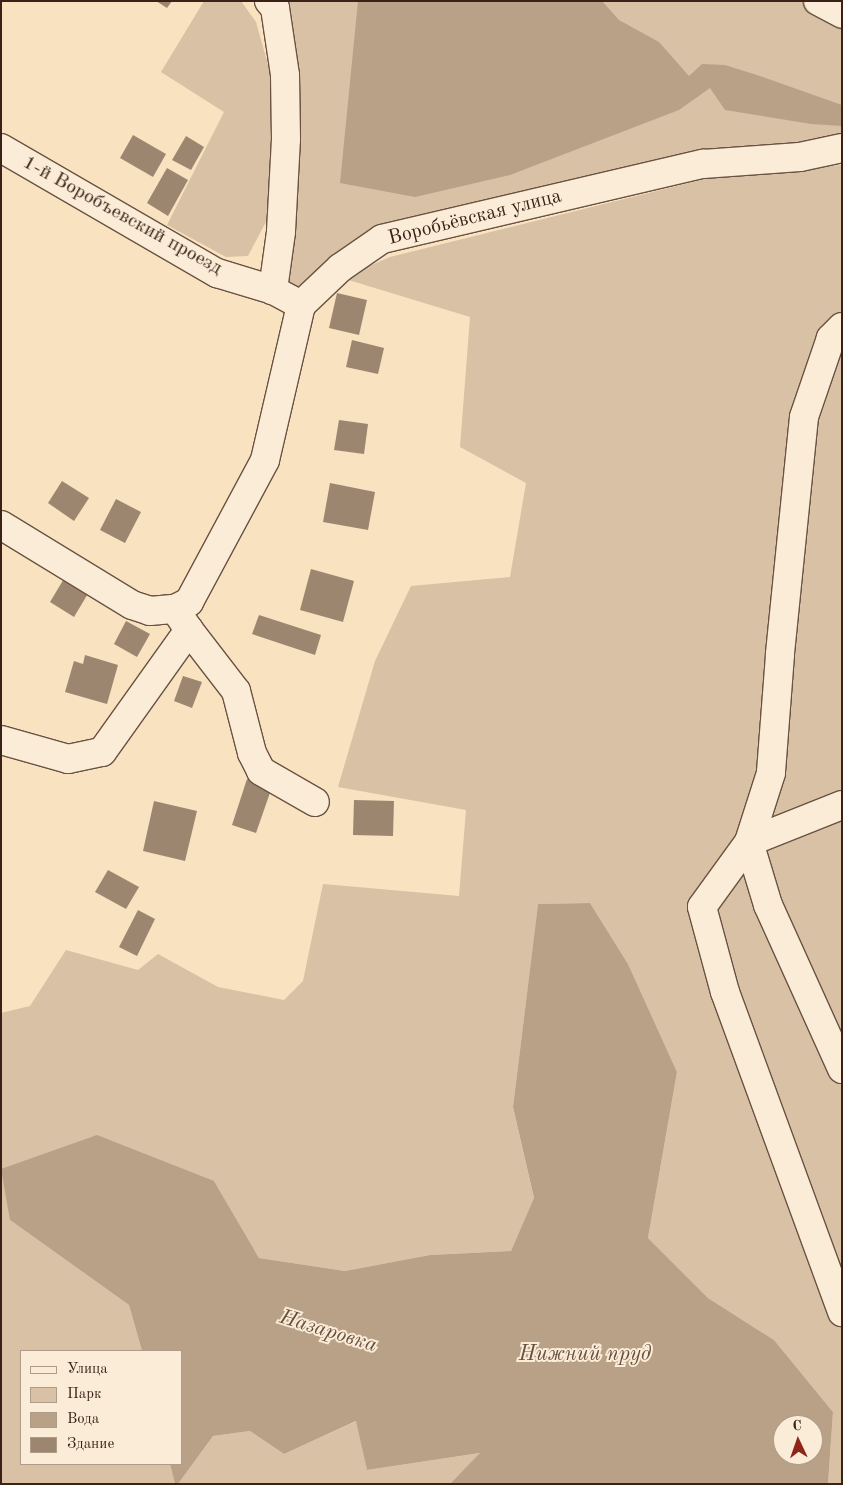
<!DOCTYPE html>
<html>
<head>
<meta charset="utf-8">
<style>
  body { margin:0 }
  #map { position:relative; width:843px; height:1485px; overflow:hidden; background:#f8e2c0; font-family:"Old Standard TT",serif }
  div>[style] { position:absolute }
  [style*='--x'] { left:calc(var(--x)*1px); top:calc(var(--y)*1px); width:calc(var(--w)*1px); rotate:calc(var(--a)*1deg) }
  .green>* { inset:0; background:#d8c1a4 }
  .water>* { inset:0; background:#b8a187 }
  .building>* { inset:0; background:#9d8670 }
  .roads { filter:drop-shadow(1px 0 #6a5243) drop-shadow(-1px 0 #6a5243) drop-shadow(0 1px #6a5243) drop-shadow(0 -1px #6a5243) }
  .minor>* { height:28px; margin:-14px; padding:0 14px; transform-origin:14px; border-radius:14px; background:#faecd6 }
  span { translate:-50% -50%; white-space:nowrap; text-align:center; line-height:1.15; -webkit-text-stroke:4px #faecd6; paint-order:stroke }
  .street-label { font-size:20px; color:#3b2219 }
  .water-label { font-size:21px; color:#674e40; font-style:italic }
  .frame { position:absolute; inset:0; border:2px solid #3b2219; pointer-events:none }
  .legend { position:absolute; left:20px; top:1350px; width:162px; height:115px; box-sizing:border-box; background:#faecd6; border:1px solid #ae9b8a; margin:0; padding:6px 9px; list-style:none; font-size:15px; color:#3b2219 }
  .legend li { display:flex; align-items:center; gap:10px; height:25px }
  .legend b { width:25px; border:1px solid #ae9b8a }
  .north { position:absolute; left:773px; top:1415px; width:50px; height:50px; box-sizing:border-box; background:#faecd6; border:1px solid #ae9b8a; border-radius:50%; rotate:357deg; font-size:14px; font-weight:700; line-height:20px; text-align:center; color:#3b2219 }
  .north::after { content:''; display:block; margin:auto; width:18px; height:22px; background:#8f2418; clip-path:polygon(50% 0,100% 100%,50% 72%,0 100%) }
</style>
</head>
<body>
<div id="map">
  <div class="green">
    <i style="clip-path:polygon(204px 1px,241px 1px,256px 22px,272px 79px,278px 142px,268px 218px,248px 256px,226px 257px,167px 225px,224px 112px,161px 72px)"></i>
    <i style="clip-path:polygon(269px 1px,818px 1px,842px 14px,842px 148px,382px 239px,301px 305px,273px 290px,281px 232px)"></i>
    <i style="clip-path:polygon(842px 165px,842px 1484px,828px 1484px,833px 1412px,774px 1340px,708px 1298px,648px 1238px,677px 1072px,628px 964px,590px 903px,538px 904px,513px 1107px,534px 1199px,511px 1251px,430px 1255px,345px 1271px,259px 1258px,214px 1181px,10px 1220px,129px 1305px,142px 1351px,21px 1351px,21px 1464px,170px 1464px,175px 1484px,1px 1484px,1px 1013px,30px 1006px,66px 950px,138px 970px,158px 954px,218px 987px,284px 1000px,303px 981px,323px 884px,459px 896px,466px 810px,338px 787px,375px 661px,411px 586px,510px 577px,526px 483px,460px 447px,470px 317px,342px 278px,390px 257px,713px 177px)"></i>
    <i style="clip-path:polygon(357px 1421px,367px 1470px,481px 1453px,450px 1484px,178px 1484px,213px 1436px,250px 1431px,284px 1454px)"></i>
  </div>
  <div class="water">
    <i style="clip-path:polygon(358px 1px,602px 1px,619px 20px,659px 42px,689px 76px,702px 64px,725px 65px,757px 75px,842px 105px,842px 126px,811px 124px,725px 110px,710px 88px,679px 110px,510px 175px,415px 197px,340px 183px)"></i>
    <i style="clip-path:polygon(evenodd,590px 903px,628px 964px,677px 1072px,648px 1238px,708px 1298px,774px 1340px,833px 1412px,828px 1484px,450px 1484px,480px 1453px,367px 1470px,356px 1421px,284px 1454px,250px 1431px,213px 1436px,178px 1484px,175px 1484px,170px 1464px,181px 1464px,181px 1351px,142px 1351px,129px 1305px,10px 1220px,1px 1169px,97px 1135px,214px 1181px,259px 1258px,345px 1271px,430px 1255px,511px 1251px,534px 1198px,513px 1107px,538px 904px,590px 903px,783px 1425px,813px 1425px,813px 1455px,783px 1455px,783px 1425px)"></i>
  </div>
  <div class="building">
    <i style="clip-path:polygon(156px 1px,172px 1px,167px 8px)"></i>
    <i style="clip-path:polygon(133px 135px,166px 154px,153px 177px,120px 158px)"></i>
    <i style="clip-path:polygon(186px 136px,204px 147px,191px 170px,172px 160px)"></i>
    <i style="clip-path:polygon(167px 168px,188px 180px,168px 216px,147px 203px)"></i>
    <i style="clip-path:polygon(337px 293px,367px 300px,359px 335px,329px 328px)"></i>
    <i style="clip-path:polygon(352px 340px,384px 348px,378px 374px,346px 367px)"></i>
    <i style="clip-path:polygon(339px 420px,368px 424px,364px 454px,334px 450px)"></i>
    <i style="clip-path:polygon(62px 481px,89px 498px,74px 521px,48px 503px)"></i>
    <i style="clip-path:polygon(330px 483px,375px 492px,368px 530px,323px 522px)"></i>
    <i style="clip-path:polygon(116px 499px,141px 512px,125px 543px,100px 530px)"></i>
    <i style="clip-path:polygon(311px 569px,354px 581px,343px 622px,300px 610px)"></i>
    <i style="clip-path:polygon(65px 577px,89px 592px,74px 617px,50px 602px)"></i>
    <i style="clip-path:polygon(259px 615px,321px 635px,315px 655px,252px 634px)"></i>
    <i style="clip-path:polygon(126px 621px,150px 634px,137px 657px,114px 644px)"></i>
    <i style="clip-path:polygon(85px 655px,118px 665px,107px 704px,65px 692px,74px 661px,83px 664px)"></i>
    <i style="clip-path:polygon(183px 676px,202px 682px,192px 708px,174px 701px)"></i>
    <i style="clip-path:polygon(247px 779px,272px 787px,256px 833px,232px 825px)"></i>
    <i style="clip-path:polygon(354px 800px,394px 801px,393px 836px,353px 835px)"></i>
    <i style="clip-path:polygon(154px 801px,197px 811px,185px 861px,143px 851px)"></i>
    <i style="clip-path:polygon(108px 870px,139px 887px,126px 909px,95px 892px)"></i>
    <i style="clip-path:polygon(138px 910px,155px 919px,137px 956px,119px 947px)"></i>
  </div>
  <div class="roads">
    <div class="minor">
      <i style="--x:269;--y:1;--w:9;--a:49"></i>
      <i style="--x:275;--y:8;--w:68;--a:81.5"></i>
      <i style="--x:285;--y:75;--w:64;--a:89.1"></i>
      <i style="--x:286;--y:139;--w:93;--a:93.1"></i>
      <i style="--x:281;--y:232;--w:59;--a:97.9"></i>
      <i style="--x:273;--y:290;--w:32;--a:28"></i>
      <i style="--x:818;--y:1;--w:27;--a:28"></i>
      <i style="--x:1;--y:148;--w:250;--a:30.1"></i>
      <i style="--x:217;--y:273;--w:59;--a:16.9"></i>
      <i style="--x:842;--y:327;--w:16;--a:135"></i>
      <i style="--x:831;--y:338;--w:83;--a:108.9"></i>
      <i style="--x:804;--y:417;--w:239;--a:95.8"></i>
      <i style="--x:780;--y:655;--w:118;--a:94.4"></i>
      <i style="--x:771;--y:773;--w:72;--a:107.7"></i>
      <i style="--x:749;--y:842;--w:80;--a:125.9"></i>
      <i style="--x:702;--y:907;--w:88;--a:74.9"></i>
      <i style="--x:725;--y:992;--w:341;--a:69.9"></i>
      <i style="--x:1;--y:525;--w:153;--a:31.4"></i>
      <i style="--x:132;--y:605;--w:19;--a:18"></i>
      <i style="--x:150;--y:611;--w:25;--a:-5"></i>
      <i style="--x:175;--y:609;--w:16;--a:-27"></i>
      <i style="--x:189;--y:602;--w:161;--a:-61.8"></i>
      <i style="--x:265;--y:460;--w:159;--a:-76.9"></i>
      <i style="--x:301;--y:305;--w:54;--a:-43.5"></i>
      <i style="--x:340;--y:268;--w:51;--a:-34.6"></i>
      <i style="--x:382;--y:239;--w:330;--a:-13.2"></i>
      <i style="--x:703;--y:164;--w:97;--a:-4.1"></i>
      <i style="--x:800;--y:157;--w:43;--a:-12.1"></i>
      <i style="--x:189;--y:630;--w:77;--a:52.4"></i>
      <i style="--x:236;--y:691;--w:64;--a:75.5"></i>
      <i style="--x:252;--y:753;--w:20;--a:63"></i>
      <i style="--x:261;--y:771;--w:62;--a:29.9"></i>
      <i style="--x:1;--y:740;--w:70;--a:15.8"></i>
      <i style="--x:68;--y:759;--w:35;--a:-12"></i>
      <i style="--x:102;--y:752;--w:150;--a:-54.5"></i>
      <i style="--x:189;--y:630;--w:25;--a:-124"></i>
      <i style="--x:749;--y:842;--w:66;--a:73.2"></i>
      <i style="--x:768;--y:905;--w:180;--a:65.7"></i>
      <i style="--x:749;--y:842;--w:100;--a:-21.7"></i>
    </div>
  </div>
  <div class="street-label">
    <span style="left:122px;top:216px;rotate:29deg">1-й Воробъевский проезд</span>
    <span style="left:475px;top:218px;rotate:-14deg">Воробьёвская улица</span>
  </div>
  <div class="water-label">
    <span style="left:328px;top:1332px;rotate:17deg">Назаровка</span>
    <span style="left:585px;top:1355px">Нижний пруд</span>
  </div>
  <div class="frame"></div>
  <ul class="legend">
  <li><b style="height:6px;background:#faecd6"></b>Улица</li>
  <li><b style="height:14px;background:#d8c1a4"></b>Парк</li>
  <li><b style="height:14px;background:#b8a187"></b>Вода</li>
  <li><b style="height:14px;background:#9d8670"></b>Здание</li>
  </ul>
  <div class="north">С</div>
</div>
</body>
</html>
